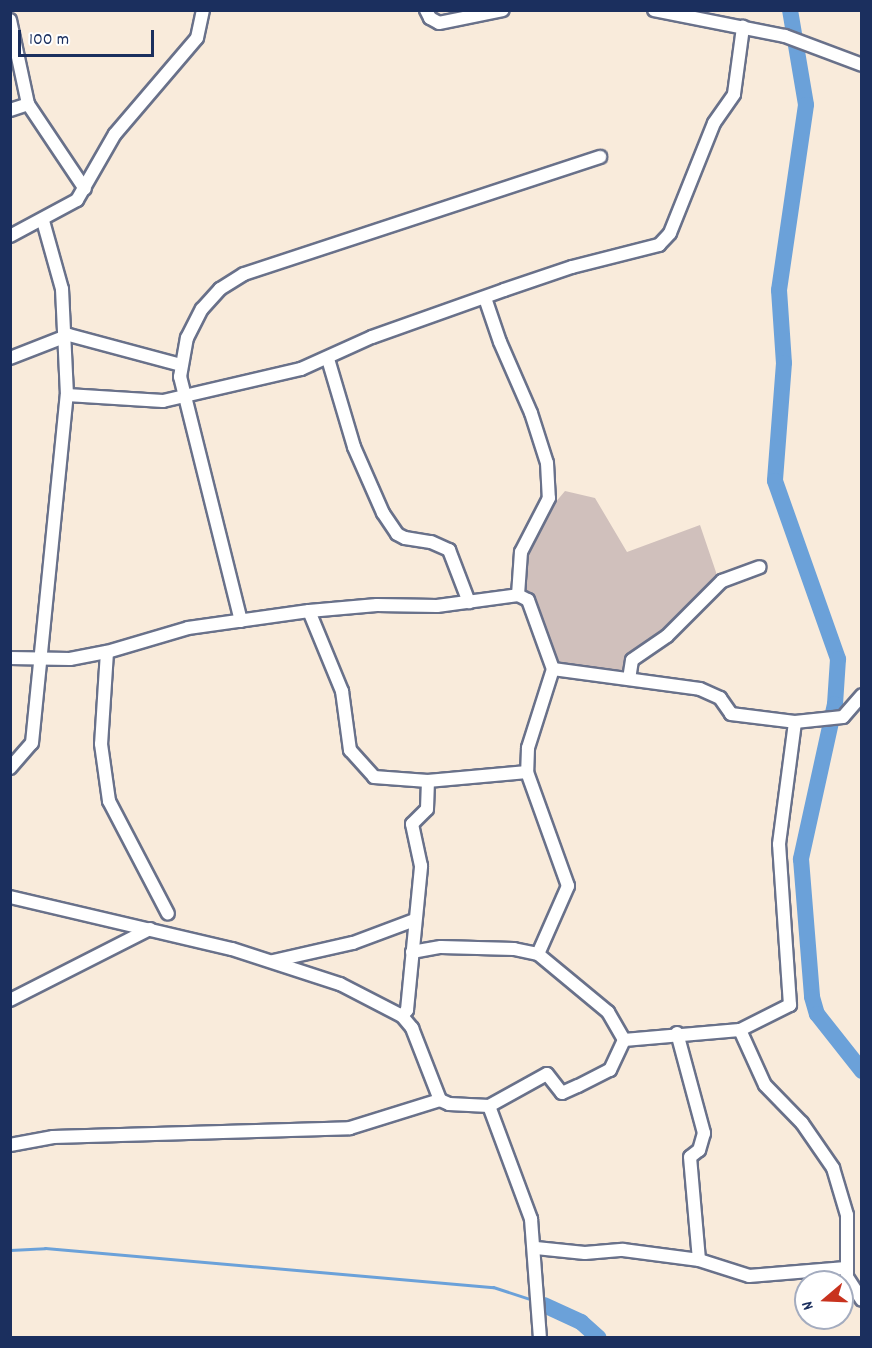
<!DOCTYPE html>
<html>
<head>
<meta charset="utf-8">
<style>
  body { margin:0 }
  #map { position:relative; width:872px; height:1348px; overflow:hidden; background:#f9ebdb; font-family:Dekko,sans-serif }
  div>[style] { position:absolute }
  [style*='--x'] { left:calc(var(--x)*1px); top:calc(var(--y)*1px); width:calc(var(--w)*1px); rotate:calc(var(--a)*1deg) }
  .industrial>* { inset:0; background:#d0c0bc }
  .stream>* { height:3px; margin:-1.5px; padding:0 1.5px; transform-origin:1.5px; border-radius:1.5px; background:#6ba1d9 }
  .river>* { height:16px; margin:-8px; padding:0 8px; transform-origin:8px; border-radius:8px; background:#6ba1d9 }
  .roads { filter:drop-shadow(2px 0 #69718a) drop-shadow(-2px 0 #69718a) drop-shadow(0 2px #69718a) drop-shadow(0 -2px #69718a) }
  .minor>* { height:12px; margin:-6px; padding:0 6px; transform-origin:6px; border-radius:6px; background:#fff }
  span { translate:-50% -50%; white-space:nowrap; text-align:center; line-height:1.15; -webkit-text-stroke:4.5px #fff; paint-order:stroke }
  .frame { position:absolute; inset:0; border:12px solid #1b2f5e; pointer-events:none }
  .north { position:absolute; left:794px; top:1270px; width:60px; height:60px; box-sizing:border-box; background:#fff; border:2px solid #a4acbf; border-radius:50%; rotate:251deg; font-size:16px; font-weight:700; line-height:24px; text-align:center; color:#1b2f5e }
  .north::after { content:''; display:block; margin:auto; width:21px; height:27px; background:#c8321e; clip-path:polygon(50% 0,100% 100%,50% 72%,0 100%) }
  .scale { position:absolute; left:18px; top:30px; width:136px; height:27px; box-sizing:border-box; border:3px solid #1b2f5e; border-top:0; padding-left:8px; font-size:18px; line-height:21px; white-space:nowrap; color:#1b2f5e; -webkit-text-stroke:4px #fff; paint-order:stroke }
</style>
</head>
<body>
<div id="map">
  <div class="industrial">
    <i style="clip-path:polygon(565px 491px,595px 498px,627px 552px,700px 525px,718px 578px,626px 674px,555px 666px,523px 593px,524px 553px,544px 516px)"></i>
  </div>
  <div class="stream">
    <i style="--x:10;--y:1250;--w:35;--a:-3"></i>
    <i style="--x:45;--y:1248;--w:450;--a:5"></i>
    <i style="--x:493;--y:1287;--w:39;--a:18"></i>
  </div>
  <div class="river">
    <i style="--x:790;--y:10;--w:96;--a:80.4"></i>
    <i style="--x:806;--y:105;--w:187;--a:98.3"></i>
    <i style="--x:779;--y:290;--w:73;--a:86.1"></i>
    <i style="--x:784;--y:363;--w:118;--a:94.4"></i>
    <i style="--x:775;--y:481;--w:189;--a:70.5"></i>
    <i style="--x:838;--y:659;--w:45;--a:93.8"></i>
    <i style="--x:835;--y:704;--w:159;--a:102.4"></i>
    <i style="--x:801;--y:859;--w:138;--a:85.4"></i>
    <i style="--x:812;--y:997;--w:18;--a:74"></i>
    <i style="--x:817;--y:1014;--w:73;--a:51.7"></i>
    <i style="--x:544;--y:1305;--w:41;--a:24.7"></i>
    <i style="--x:581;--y:1322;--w:24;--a:42"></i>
  </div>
  <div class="roads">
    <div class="minor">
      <i style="--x:426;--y:10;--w:9;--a:63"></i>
      <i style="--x:430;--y:18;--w:10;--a:29"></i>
      <i style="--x:439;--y:23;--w:65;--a:-11.5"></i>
      <i style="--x:654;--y:10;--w:134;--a:11.2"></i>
      <i style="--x:785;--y:36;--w:82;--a:20.6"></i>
      <i style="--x:10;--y:20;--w:86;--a:77.9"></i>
      <i style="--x:28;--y:104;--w:102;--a:56.2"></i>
      <i style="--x:10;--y:110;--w:19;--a:-18"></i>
      <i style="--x:10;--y:236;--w:76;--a:-28.2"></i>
      <i style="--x:77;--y:200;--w:76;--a:-60.1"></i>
      <i style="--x:115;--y:134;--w:126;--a:-49.5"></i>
      <i style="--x:197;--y:38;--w:29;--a:-78"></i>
      <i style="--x:485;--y:298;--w:46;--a:71.2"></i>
      <i style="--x:500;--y:342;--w:77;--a:66.4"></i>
      <i style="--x:531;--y:413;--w:52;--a:72.3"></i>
      <i style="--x:547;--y:463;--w:35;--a:87"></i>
      <i style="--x:549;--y:498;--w:61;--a:117.4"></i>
      <i style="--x:521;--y:552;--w:43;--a:94"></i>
      <i style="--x:10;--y:358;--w:63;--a:-21.3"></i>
      <i style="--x:69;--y:335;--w:116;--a:15"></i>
      <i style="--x:328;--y:359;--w:92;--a:73.5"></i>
      <i style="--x:354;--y:447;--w:72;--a:66.3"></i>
      <i style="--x:383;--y:513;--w:25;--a:56"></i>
      <i style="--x:397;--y:534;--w:9;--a:27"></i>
      <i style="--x:405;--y:538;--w:26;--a:9"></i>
      <i style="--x:431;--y:542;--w:20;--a:24"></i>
      <i style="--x:449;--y:550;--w:56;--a:69"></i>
      <i style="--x:67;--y:395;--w:96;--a:3.6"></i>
      <i style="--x:163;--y:401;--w:142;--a:-13.1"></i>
      <i style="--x:301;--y:369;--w:78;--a:-24.3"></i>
      <i style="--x:372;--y:337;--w:140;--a:-19.6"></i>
      <i style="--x:504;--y:290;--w:72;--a:-18.7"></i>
      <i style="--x:572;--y:267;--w:90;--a:-14.2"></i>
      <i style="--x:659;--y:245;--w:16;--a:-47"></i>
      <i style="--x:670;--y:233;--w:118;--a:-68.2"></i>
      <i style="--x:714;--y:123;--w:35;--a:-55"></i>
      <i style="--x:734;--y:94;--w:68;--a:-82.3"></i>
      <i style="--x:309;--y:611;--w:87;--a:67.6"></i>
      <i style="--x:342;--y:691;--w:60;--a:82.3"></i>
      <i style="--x:350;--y:750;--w:36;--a:48"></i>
      <i style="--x:374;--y:777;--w:54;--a:4.2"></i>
      <i style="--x:428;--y:781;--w:99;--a:-5.2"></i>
      <i style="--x:241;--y:621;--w:252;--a:-104"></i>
      <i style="--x:180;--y:377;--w:40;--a:-80"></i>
      <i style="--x:187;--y:338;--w:33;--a:-63"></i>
      <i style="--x:202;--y:309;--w:27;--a:-48"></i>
      <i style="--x:220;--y:289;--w:28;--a:-32"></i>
      <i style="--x:244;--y:274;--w:375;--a:-18.2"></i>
      <i style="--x:107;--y:652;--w:84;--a:-16.5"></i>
      <i style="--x:188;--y:628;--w:122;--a:-8"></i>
      <i style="--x:309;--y:611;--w:68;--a:-5"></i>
      <i style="--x:377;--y:605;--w:60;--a:1"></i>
      <i style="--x:437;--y:606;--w:82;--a:-7.7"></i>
      <i style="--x:518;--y:595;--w:11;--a:27"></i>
      <i style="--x:528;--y:600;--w:73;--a:70.1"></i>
      <i style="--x:553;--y:669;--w:83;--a:107.6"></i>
      <i style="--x:528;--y:748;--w:24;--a:92"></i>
      <i style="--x:527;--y:772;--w:121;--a:70.2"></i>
      <i style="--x:568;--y:886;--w:74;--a:113.8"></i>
      <i style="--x:10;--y:658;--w:60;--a:1"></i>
      <i style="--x:70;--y:659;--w:38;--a:-11"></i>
      <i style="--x:107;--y:652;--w:92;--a:93.7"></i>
      <i style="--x:101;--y:744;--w:58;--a:82"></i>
      <i style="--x:109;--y:801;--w:127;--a:62.4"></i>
      <i style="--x:553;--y:669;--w:148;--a:7.7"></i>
      <i style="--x:700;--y:689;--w:22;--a:24"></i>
      <i style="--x:720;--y:698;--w:19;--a:55"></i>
      <i style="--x:731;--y:714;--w:64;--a:7.1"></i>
      <i style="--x:795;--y:722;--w:48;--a:-5.9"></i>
      <i style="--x:843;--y:717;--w:29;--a:-49"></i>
      <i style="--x:629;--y:679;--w:19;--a:-81"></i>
      <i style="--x:632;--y:660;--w:42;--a:-34.4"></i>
      <i style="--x:667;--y:636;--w:78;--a:-45"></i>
      <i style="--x:722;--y:581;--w:40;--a:-20.2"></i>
      <i style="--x:10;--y:768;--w:33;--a:-49"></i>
      <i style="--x:32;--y:743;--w:350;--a:-84.3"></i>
      <i style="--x:67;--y:395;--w:106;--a:-92.7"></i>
      <i style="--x:62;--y:289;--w:71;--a:-105.6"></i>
      <i style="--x:10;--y:897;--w:228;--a:13.2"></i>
      <i style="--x:232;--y:949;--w:114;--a:18"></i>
      <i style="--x:340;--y:984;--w:70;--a:27.3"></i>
      <i style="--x:402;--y:1016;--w:16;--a:50"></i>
      <i style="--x:412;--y:1028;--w:77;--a:68.7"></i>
      <i style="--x:440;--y:1100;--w:10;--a:24"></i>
      <i style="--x:449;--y:1104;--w:40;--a:2.9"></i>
      <i style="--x:489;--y:1106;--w:121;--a:69.6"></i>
      <i style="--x:531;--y:1219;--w:119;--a:85.7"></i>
      <i style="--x:412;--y:952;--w:29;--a:-10"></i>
      <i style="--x:441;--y:947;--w:73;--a:1.6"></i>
      <i style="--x:514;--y:949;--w:25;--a:12"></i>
      <i style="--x:538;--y:954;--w:91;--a:39.6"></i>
      <i style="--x:608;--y:1012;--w:32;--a:60"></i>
      <i style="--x:624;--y:1040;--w:116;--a:-4.9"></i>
      <i style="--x:740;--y:1030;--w:60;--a:65.6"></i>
      <i style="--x:765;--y:1085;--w:53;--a:45.8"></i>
      <i style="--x:802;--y:1123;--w:55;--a:55.4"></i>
      <i style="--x:833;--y:1168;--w:49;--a:73.4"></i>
      <i style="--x:847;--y:1215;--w:62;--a:90"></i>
      <i style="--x:847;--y:1277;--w:27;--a:57"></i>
      <i style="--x:273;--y:961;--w:82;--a:-12.7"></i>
      <i style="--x:353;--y:943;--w:66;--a:-20.4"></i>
      <i style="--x:10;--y:1000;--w:157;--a:-26.9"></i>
      <i style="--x:402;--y:1016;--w:8;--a:-50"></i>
      <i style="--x:407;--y:1010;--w:145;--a:-84.4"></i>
      <i style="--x:421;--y:866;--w:43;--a:-102.1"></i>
      <i style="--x:412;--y:824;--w:21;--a:-45"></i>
      <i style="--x:427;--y:809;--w:28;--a:-88"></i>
      <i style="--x:740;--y:1030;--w:56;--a:-26.6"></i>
      <i style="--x:790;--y:1005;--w:161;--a:-93.9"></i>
      <i style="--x:779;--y:844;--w:123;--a:-82.5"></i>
      <i style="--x:677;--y:1033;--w:104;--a:74.9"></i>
      <i style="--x:704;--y:1133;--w:18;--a:106"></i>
      <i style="--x:699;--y:1150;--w:11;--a:142"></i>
      <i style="--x:690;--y:1157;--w:103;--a:85"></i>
      <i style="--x:489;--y:1106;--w:66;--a:-28.9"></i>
      <i style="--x:547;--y:1074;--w:24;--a:52"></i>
      <i style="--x:562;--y:1093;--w:17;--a:-24"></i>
      <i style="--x:578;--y:1086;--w:36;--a:-27"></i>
      <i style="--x:610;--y:1070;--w:33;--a:-65"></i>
      <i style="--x:10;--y:1145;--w:44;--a:-10.5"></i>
      <i style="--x:53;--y:1137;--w:297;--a:-1.7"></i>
      <i style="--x:350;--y:1128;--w:94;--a:-17.3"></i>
      <i style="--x:536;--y:1248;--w:49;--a:5.8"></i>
      <i style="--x:585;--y:1253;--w:38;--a:-5"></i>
      <i style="--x:623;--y:1250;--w:77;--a:7.5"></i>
      <i style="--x:699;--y:1260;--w:52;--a:17.7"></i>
      <i style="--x:749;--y:1276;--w:97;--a:-4.7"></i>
    </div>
  </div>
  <div class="frame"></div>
  <div class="north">N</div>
  <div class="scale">100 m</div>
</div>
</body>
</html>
